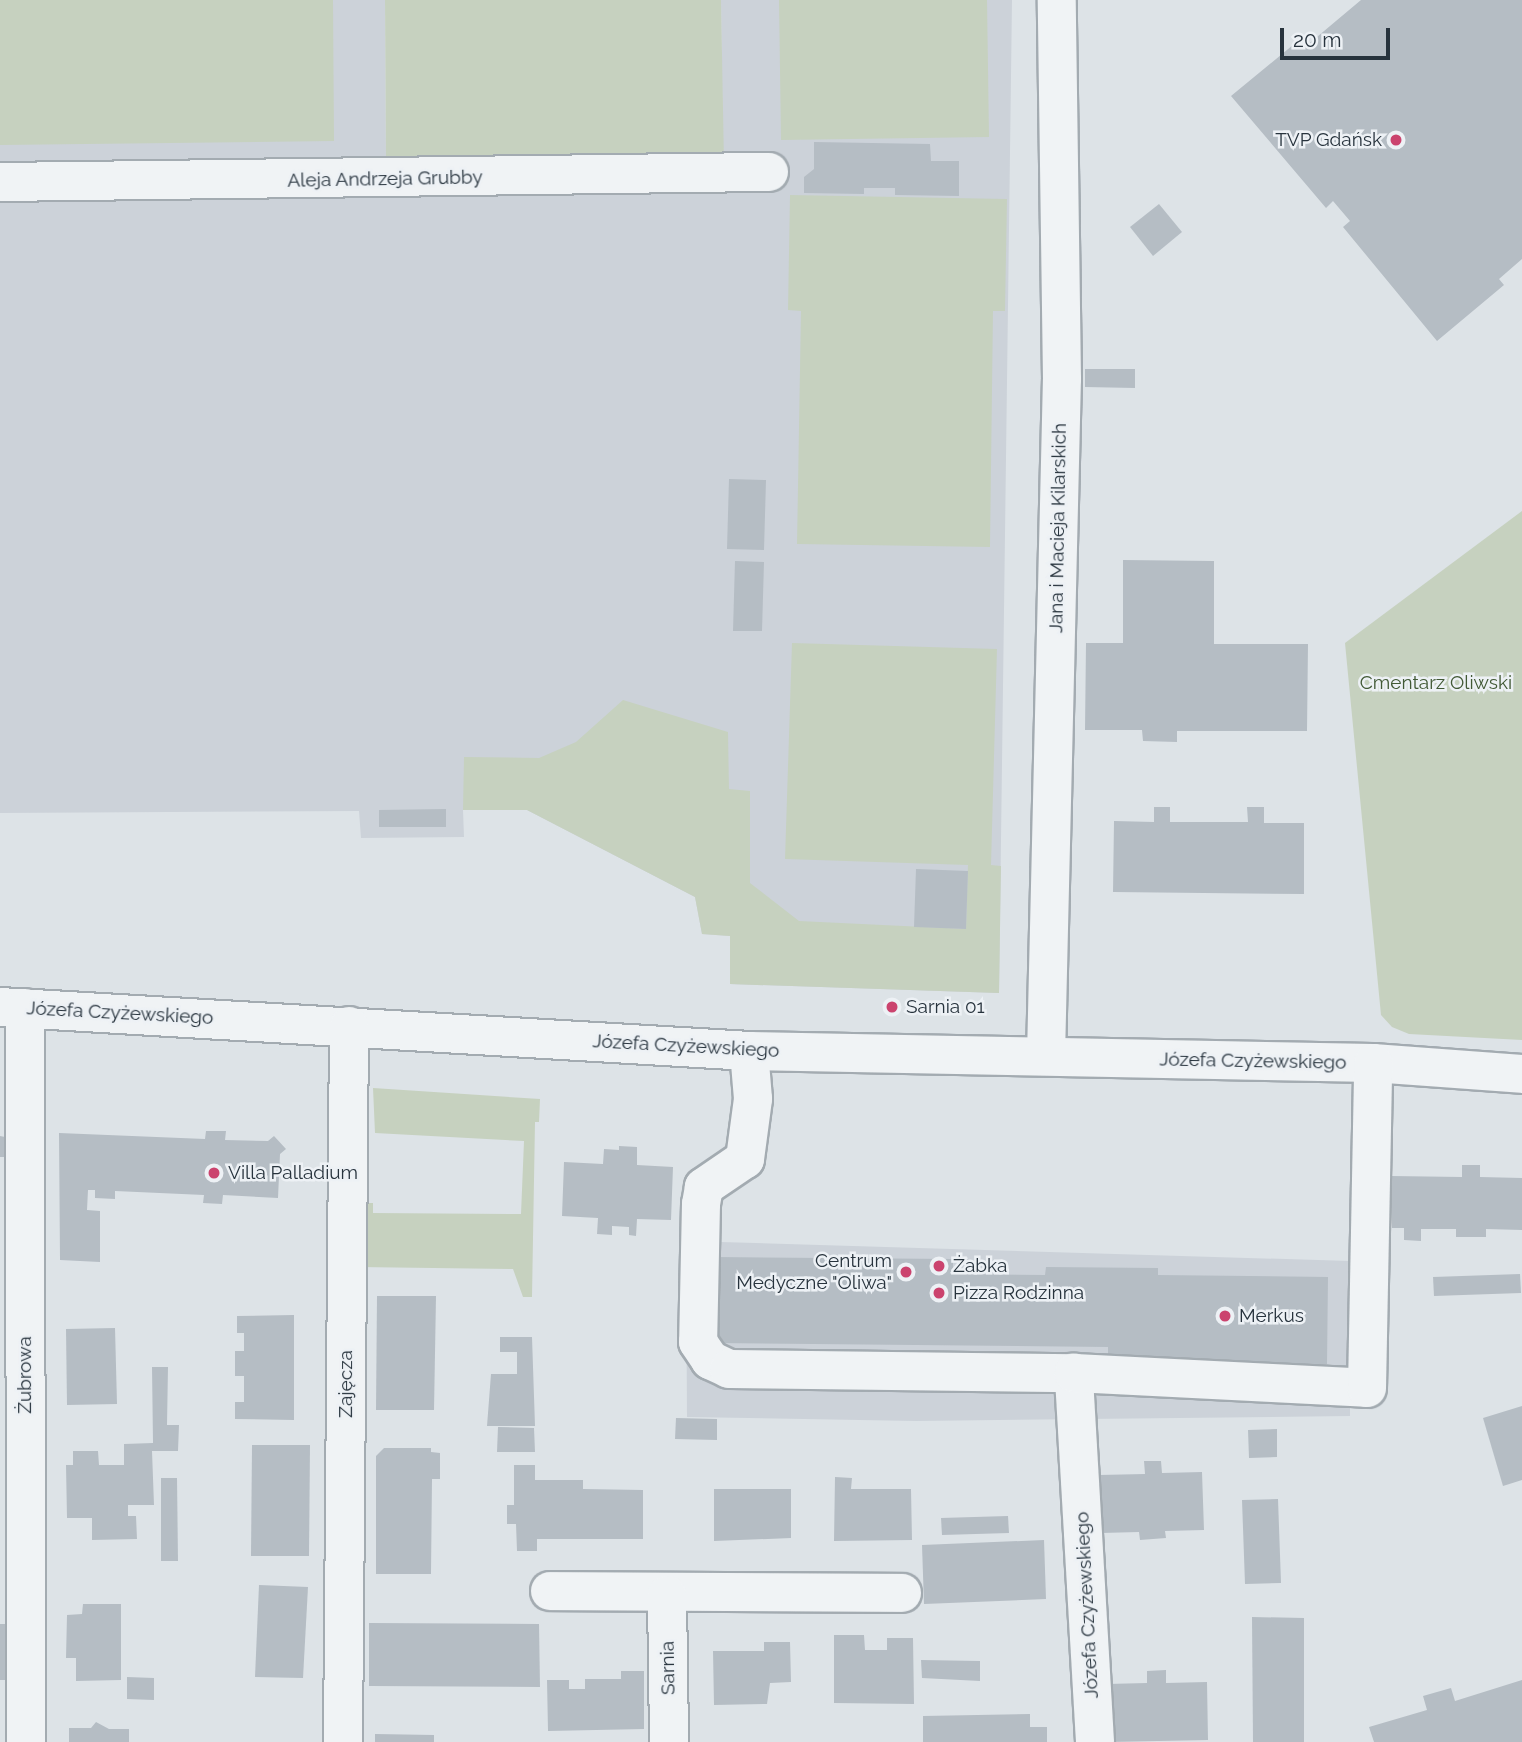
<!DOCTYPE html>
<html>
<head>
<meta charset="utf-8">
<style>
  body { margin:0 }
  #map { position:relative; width:1522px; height:1742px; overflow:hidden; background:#dde3e7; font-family:Raleway,sans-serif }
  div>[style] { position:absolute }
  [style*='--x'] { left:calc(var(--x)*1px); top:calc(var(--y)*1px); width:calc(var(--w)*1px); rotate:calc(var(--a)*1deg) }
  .built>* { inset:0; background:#ccd2d9 }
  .green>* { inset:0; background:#c6d1bf }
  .building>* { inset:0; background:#b5bdc4 }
  .roads { filter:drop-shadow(2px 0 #a3abb1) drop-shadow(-2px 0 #a3abb1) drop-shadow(0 2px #a3abb1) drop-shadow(0 -2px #a3abb1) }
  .minor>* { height:38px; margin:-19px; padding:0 19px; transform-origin:19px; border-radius:19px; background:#f0f3f5 }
  .dots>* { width:19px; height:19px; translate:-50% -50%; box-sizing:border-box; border:4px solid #edf1f5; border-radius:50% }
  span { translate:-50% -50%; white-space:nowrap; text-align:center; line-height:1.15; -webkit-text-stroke:5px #edf1f5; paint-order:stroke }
  .poi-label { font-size:19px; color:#27333d }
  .right { translate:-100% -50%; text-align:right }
  .left { translate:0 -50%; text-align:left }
  .street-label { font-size:19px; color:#27333d }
  .park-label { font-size:19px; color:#415935 }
  .scale { position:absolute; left:1280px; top:28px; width:110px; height:32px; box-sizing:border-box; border:4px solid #27333d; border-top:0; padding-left:9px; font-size:21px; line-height:24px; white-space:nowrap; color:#27333d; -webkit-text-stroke:5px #edf1f5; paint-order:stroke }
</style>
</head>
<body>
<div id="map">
  <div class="built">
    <i style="clip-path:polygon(0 0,385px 0,386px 167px,723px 164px,721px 0,1012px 0,999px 993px,730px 984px,730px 936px,702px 934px,695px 897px,527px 810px,463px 810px,464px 837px,361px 838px,359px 811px,0 813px)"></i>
    <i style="clip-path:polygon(686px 1241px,1350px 1261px,1350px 1416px,916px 1421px,687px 1417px)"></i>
  </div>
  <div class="green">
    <i style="clip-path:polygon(0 0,333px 0,334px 141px,0 145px)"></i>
    <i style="clip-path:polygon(385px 0,721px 0,724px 164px,386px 167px)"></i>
    <i style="clip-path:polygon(779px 0,987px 0,989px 137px,781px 140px)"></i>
    <i style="clip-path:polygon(790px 195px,1007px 199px,1005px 311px,993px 311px,990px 547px,797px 544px,801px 311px,788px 310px)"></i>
    <i style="clip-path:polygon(1522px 511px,1522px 1040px,1409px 1034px,1392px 1027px,1381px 1015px,1345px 643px)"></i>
    <i style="clip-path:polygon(792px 643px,997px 649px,991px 865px,1001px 866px,999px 993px,730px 984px,730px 936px,702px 934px,695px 897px,527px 810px,463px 810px,464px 757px,539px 758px,576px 742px,623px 700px,728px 732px,729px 789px,750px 791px,750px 883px,799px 921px,966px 929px,968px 865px,785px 859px)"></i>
    <i style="clip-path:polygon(373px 1088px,540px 1099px,539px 1122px,535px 1122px,532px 1297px,523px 1297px,513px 1269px,357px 1267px,361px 1207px,368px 1203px,373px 1203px,373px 1213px,521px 1214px,524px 1141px,375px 1133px)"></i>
  </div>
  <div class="building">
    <i style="clip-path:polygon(1361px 0,1522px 0,1522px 259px,1499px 279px,1504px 285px,1437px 341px,1343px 227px,1350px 221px,1333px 201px,1326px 208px,1231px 96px,1299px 40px,1305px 47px)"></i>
    <i style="clip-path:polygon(814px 142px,930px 144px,931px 161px,959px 161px,959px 196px,895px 195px,895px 188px,864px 188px,864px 194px,804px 193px,804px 177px,814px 169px)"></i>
    <i style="clip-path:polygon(1159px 204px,1182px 232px,1153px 256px,1130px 227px)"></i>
    <i style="clip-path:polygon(1085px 369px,1135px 369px,1135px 388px,1085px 387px)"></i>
    <i style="clip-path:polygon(729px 479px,766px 480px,764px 550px,727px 549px)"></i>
    <i style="clip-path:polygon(1123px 560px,1214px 561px,1214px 644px,1308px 644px,1307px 731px,1177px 731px,1177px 742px,1143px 741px,1142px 730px,1085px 730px,1086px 643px,1123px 643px)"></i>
    <i style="clip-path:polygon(735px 561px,764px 562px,762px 631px,733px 631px)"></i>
    <i style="clip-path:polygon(1154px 807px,1170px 807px,1170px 822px,1248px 822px,1247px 807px,1264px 807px,1264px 823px,1304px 823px,1304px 894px,1113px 892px,1114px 821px,1154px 822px)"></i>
    <i style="clip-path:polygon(446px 809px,446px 827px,379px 827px,379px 810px)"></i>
    <i style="clip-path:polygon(916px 869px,968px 871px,966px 929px,914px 927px)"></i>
    <i style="clip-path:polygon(206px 1131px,226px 1131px,225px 1140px,268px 1141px,274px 1136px,286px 1149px,280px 1154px,278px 1198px,223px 1195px,222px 1204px,203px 1203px,204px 1195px,115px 1191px,115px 1199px,95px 1198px,95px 1190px,88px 1190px,87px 1210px,100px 1211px,100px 1262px,60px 1260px,59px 1133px,205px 1139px)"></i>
    <i style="clip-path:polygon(0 1136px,5px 1137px,5px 1157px,0 1157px)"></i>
    <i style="clip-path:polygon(619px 1146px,637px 1147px,637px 1165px,673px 1167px,671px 1220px,637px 1219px,636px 1236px,629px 1235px,629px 1227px,612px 1226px,612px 1235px,597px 1234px,598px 1218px,562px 1216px,564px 1162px,603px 1164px,604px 1149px,619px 1150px)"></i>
    <i style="clip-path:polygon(1462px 1165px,1480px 1165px,1480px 1177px,1522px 1178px,1522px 1230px,1486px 1229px,1486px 1237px,1456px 1237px,1456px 1229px,1421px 1229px,1421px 1241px,1404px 1240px,1404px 1228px,1392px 1228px,1391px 1176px,1462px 1177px)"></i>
    <i style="clip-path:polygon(715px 1257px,953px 1259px,953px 1274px,1045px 1275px,1046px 1267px,1158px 1268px,1158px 1275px,1328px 1277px,1327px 1364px,1147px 1363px,1147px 1357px,1108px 1356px,1108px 1347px,715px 1343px)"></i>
    <i style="clip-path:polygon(1520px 1274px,1521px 1293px,1434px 1296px,1433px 1277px)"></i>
    <i style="clip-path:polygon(377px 1296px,436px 1296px,434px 1410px,376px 1410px)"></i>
    <i style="clip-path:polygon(294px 1315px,294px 1420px,235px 1419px,235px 1402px,244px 1402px,244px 1376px,235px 1376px,235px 1351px,244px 1351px,244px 1333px,237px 1333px,237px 1316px)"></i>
    <i style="clip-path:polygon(115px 1328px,117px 1404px,67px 1405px,66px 1329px)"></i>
    <i style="clip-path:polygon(500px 1337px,532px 1337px,535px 1426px,487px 1426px,491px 1374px,517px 1374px,517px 1352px,500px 1352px)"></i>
    <i style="clip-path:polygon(152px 1367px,168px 1367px,167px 1425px,179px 1425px,178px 1451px,152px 1451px,154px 1505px,128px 1505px,128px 1516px,136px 1516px,137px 1539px,92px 1540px,92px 1518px,67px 1518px,66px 1465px,73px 1465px,73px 1451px,98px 1451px,99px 1465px,124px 1465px,124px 1444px,153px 1443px)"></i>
    <i style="clip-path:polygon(1522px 1406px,1522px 1480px,1503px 1486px,1483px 1418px)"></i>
    <i style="clip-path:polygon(676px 1418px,717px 1419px,717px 1440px,675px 1439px)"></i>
    <i style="clip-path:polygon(498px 1427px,534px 1428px,535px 1452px,497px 1452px)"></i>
    <i style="clip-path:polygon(1277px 1429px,1277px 1457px,1249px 1458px,1248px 1430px)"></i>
    <i style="clip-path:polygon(252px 1445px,310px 1445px,309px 1556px,251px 1556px)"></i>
    <i style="clip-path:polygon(384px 1448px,431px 1448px,431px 1452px,440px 1453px,440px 1479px,432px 1479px,431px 1574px,376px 1574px,376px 1456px)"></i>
    <i style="clip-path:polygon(1144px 1461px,1161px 1461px,1162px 1473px,1202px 1472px,1204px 1530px,1165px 1531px,1166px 1538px,1140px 1540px,1139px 1532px,1101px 1533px,1099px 1475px,1145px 1474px)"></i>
    <i style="clip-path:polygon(514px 1465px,535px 1465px,535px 1480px,583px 1480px,583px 1489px,643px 1490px,643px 1539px,537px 1539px,537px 1551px,517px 1551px,516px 1524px,507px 1524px,507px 1505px,514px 1505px)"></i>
    <i style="clip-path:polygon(835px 1477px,852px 1478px,851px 1489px,911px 1489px,912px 1540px,834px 1541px)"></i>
    <i style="clip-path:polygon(161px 1478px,177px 1478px,178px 1561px,161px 1561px)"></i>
    <i style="clip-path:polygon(714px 1489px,791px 1489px,791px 1538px,714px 1541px)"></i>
    <i style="clip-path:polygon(1278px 1499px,1281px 1583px,1245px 1584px,1242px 1500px)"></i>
    <i style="clip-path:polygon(1008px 1516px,1009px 1533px,942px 1535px,941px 1518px)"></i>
    <i style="clip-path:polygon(1044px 1540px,1046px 1599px,924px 1604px,922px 1545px)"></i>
    <i style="clip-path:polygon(259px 1585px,308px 1587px,303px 1678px,255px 1677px)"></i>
    <i style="clip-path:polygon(83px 1604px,121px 1604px,121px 1680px,76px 1681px,76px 1658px,66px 1658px,67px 1615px,82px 1614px)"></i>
    <i style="clip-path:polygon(1252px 1617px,1304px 1618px,1304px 1742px,1253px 1742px)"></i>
    <i style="clip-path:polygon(369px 1623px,539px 1624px,540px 1687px,369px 1686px)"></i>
    <i style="clip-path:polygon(0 1624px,5px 1624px,5px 1680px,0 1680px)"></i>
    <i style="clip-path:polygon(834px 1635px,864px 1635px,865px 1650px,887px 1650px,887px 1638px,913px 1638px,914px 1704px,834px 1703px)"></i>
    <i style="clip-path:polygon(764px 1642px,790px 1642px,791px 1682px,770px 1683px,767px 1704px,714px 1705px,713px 1651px,764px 1651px)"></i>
    <i style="clip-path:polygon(921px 1660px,980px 1661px,980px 1681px,922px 1678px)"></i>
    <i style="clip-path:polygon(1166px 1670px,1166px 1683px,1207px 1682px,1208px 1740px,1108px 1742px,1107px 1684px,1147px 1683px,1147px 1671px)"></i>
    <i style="clip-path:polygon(621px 1671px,644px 1671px,644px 1729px,548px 1731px,547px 1680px,569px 1680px,569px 1689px,585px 1689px,585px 1679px,621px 1679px)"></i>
    <i style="clip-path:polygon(127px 1677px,154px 1678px,154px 1700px,127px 1699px)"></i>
    <i style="clip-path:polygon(1522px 1680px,1522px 1742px,1374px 1742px,1369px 1727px,1427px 1710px,1423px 1696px,1451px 1688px,1455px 1701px)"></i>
    <i style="clip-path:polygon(1030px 1714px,1030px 1727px,1047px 1727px,1047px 1742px,923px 1742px,923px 1716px)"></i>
    <i style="clip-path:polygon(96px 1722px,109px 1729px,129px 1729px,129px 1742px,69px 1742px,69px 1728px,91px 1728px)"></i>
    <i style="clip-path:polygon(375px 1734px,434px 1735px,434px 1742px,375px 1742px)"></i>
  </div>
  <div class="roads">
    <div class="minor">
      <i style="--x:0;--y:182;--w:769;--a:-0.75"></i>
      <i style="--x:0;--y:1007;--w:750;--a:3.36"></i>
      <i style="--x:749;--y:1051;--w:624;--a:1.1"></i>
      <i style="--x:1373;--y:1063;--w:149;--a:4.2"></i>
      <i style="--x:25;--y:1008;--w:734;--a:89.92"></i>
      <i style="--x:749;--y:1051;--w:48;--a:85.2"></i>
      <i style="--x:753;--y:1099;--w:61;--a:97.6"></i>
      <i style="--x:745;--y:1159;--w:50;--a:145.7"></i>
      <i style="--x:704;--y:1187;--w:17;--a:100"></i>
      <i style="--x:701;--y:1204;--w:138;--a:91.2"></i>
      <i style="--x:698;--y:1342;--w:22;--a:56"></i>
      <i style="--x:710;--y:1360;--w:21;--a:25"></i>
      <i style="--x:729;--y:1369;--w:345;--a:0.7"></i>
      <i style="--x:1046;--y:1056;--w:677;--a:-88.65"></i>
      <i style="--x:1062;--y:379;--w:379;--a:-90.8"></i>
      <i style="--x:550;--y:1591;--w:352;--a:0.3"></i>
      <i style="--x:667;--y:1595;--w:147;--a:89.2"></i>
      <i style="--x:343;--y:1742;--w:716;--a:-89.52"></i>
      <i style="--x:1095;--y:1742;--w:370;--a:-93.3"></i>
      <i style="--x:1074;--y:1373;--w:293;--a:2.9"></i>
      <i style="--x:1367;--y:1388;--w:325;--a:-88.9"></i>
    </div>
  </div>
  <div class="dots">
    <i style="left:1396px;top:140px;background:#cb436e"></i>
    <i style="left:892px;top:1007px;background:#cb436e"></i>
    <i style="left:214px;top:1173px;background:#cb436e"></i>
    <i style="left:939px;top:1266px;background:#cb436e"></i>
    <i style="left:906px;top:1272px;background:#cb436e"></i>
    <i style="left:939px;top:1293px;background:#cb436e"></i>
    <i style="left:1225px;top:1316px;background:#cb436e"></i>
  </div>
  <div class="poi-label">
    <span class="right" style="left:1382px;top:140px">TVP Gdańsk</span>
    <span class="left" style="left:906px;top:1007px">Sarnia 01</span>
    <span class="left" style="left:228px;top:1173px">Villa Palladium</span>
    <span class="right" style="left:892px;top:1272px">Centrum<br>Medyczne "Oliwa"</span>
    <span class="left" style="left:953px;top:1266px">Żabka</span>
    <span class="left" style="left:953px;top:1293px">Pizza Rodzinna</span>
    <span class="left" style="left:1239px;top:1316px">Merkus</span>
  </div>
  <div class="street-label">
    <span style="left:385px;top:179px;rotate:-1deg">Aleja Andrzeja Grubby</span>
    <span style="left:1058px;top:528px;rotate:-89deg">Jana i Macieja Kilarskich</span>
    <span style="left:120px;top:1013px;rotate:3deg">Józefa Czyżewskiego</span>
    <span style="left:686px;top:1046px;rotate:3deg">Józefa Czyżewskiego</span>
    <span style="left:1253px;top:1061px;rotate:1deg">Józefa Czyżewskiego</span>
    <span style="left:25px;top:1375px;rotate:-90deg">Żubrowa</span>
    <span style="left:346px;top:1384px;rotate:-90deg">Zajęcza</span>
    <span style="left:1087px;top:1605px;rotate:-93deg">Józefa Czyżewskiego</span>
    <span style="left:668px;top:1668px;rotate:-91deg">Sarnia</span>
  </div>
  <div class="park-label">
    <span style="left:1436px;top:683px">Cmentarz Oliwski</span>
  </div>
  <div class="scale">20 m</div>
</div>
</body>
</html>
